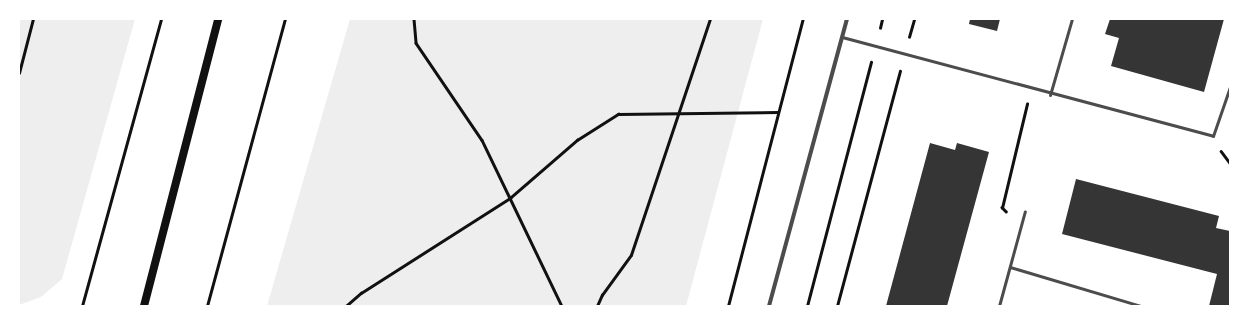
<!DOCTYPE html>
<html>
<head>
<meta charset="utf-8">
<style>
  body { margin:0 }
  #map { position:relative; width:1249px; height:325px; overflow:hidden; background:#fff; font-family:Roboto,sans-serif }
  div>[style] { position:absolute }
  [style*='--x'] { left:calc(var(--x)*1px); top:calc(var(--y)*1px); width:calc(var(--w)*1px); rotate:calc(var(--a)*1deg) }
  .green>* { inset:0; background:#eee }
  .building>* { inset:0; background:#353535 }
  .path>* { height:2.5px; margin:-1.25px; padding:0 1.25px; transform-origin:1.25px; border-radius:1.25px; background:#111 }
  .service>* { height:3px; margin:-1.5px; padding:0 1.5px; transform-origin:1.5px; border-radius:1.5px; background:#4c4c4c }
  .minor>* { height:4px; margin:-2px; padding:0 2px; transform-origin:2px; border-radius:2px; background:#4c4c4c }
  .secondary>* { height:8px; margin:-4px; padding:0 4px; transform-origin:4px; border-radius:4px; background:#111 }
  span { translate:-50% -50%; white-space:nowrap; text-align:center; line-height:1.15; -webkit-text-stroke:4px #fff; paint-order:stroke }
  .frame { position:absolute; inset:0; border:20px solid #fff; pointer-events:none }
</style>
</head>
<body>
<div id="map">
  <div class="green">
    <i style="clip-path:polygon(19px 19px,135px 19px,62px 279px,41px 297px,19px 305px)"></i>
    <i style="clip-path:polygon(350px 19px,763px 19px,686px 306px,267px 306px)"></i>
  </div>
  <div class="building">
    <i style="clip-path:polygon(970px 19px,1000px 19px,997px 31px,969px 24px)"></i>
    <i style="clip-path:polygon(1110px 19px,1224px 19px,1204px 92px,1111px 66px,1119px 38px,1105px 34px)"></i>
    <i style="clip-path:polygon(930px 143px,955px 150px,957px 143px,989px 152px,947px 306px,886px 306px)"></i>
    <i style="clip-path:polygon(1076px 179px,1219px 216px,1216px 228px,1230px 231px,1230px 306px,1209px 306px,1217px 274px,1062px 234px)"></i>
  </div>
  <div class="path">
    <i style="--x:414;--y:19;--w:24;--a:85"></i>
    <i style="--x:416;--y:43;--w:117;--a:55.8"></i>
    <i style="--x:482;--y:140;--w:184;--a:64.3"></i>
    <i style="--x:880;--y:28;--w:9;--a:-77"></i>
    <i style="--x:909;--y:37;--w:19;--a:-74"></i>
    <i style="--x:19;--y:73;--w:56;--a:-75.5"></i>
    <i style="--x:1221;--y:151;--w:15;--a:53"></i>
    <i style="--x:1006;--y:212;--w:6;--a:-135"></i>
    <i style="--x:1002;--y:208;--w:107;--a:-76.5"></i>
    <i style="--x:82;--y:306;--w:298;--a:-74.6"></i>
    <i style="--x:207;--y:306;--w:297;--a:-74.8"></i>
    <i style="--x:346;--y:306;--w:20;--a:-41"></i>
    <i style="--x:361;--y:293;--w:177;--a:-32.5"></i>
    <i style="--x:510;--y:198;--w:89;--a:-40.9"></i>
    <i style="--x:577;--y:140;--w:49;--a:-32.4"></i>
    <i style="--x:618;--y:114;--w:160;--a:-0.7"></i>
    <i style="--x:597;--y:306;--w:12;--a:-66"></i>
    <i style="--x:602;--y:295;--w:49;--a:-54.1"></i>
    <i style="--x:631;--y:255;--w:249;--a:-71.5"></i>
    <i style="--x:728;--y:306;--w:297;--a:-75.4"></i>
    <i style="--x:807;--y:306;--w:252;--a:-75.3"></i>
    <i style="--x:837;--y:306;--w:243;--a:-75"></i>
  </div>
  <div class="service">
    <i style="--x:842;--y:37;--w:384;--a:14.9"></i>
    <i style="--x:1213;--y:136;--w:52;--a:-70.9"></i>
    <i style="--x:1050;--y:95;--w:79;--a:-73.9"></i>
    <i style="--x:1010;--y:267;--w:137;--a:16.6"></i>
    <i style="--x:999;--y:306;--w:98;--a:-74.7"></i>
  </div>
  <div class="minor">
    <i style="--x:769;--y:306;--w:297;--a:-74.8"></i>
  </div>
  <div class="secondary">
    <i style="--x:144;--y:306;--w:296;--a:-75.5"></i>
  </div>
  <div class="frame"></div>
</div>
</body>
</html>
